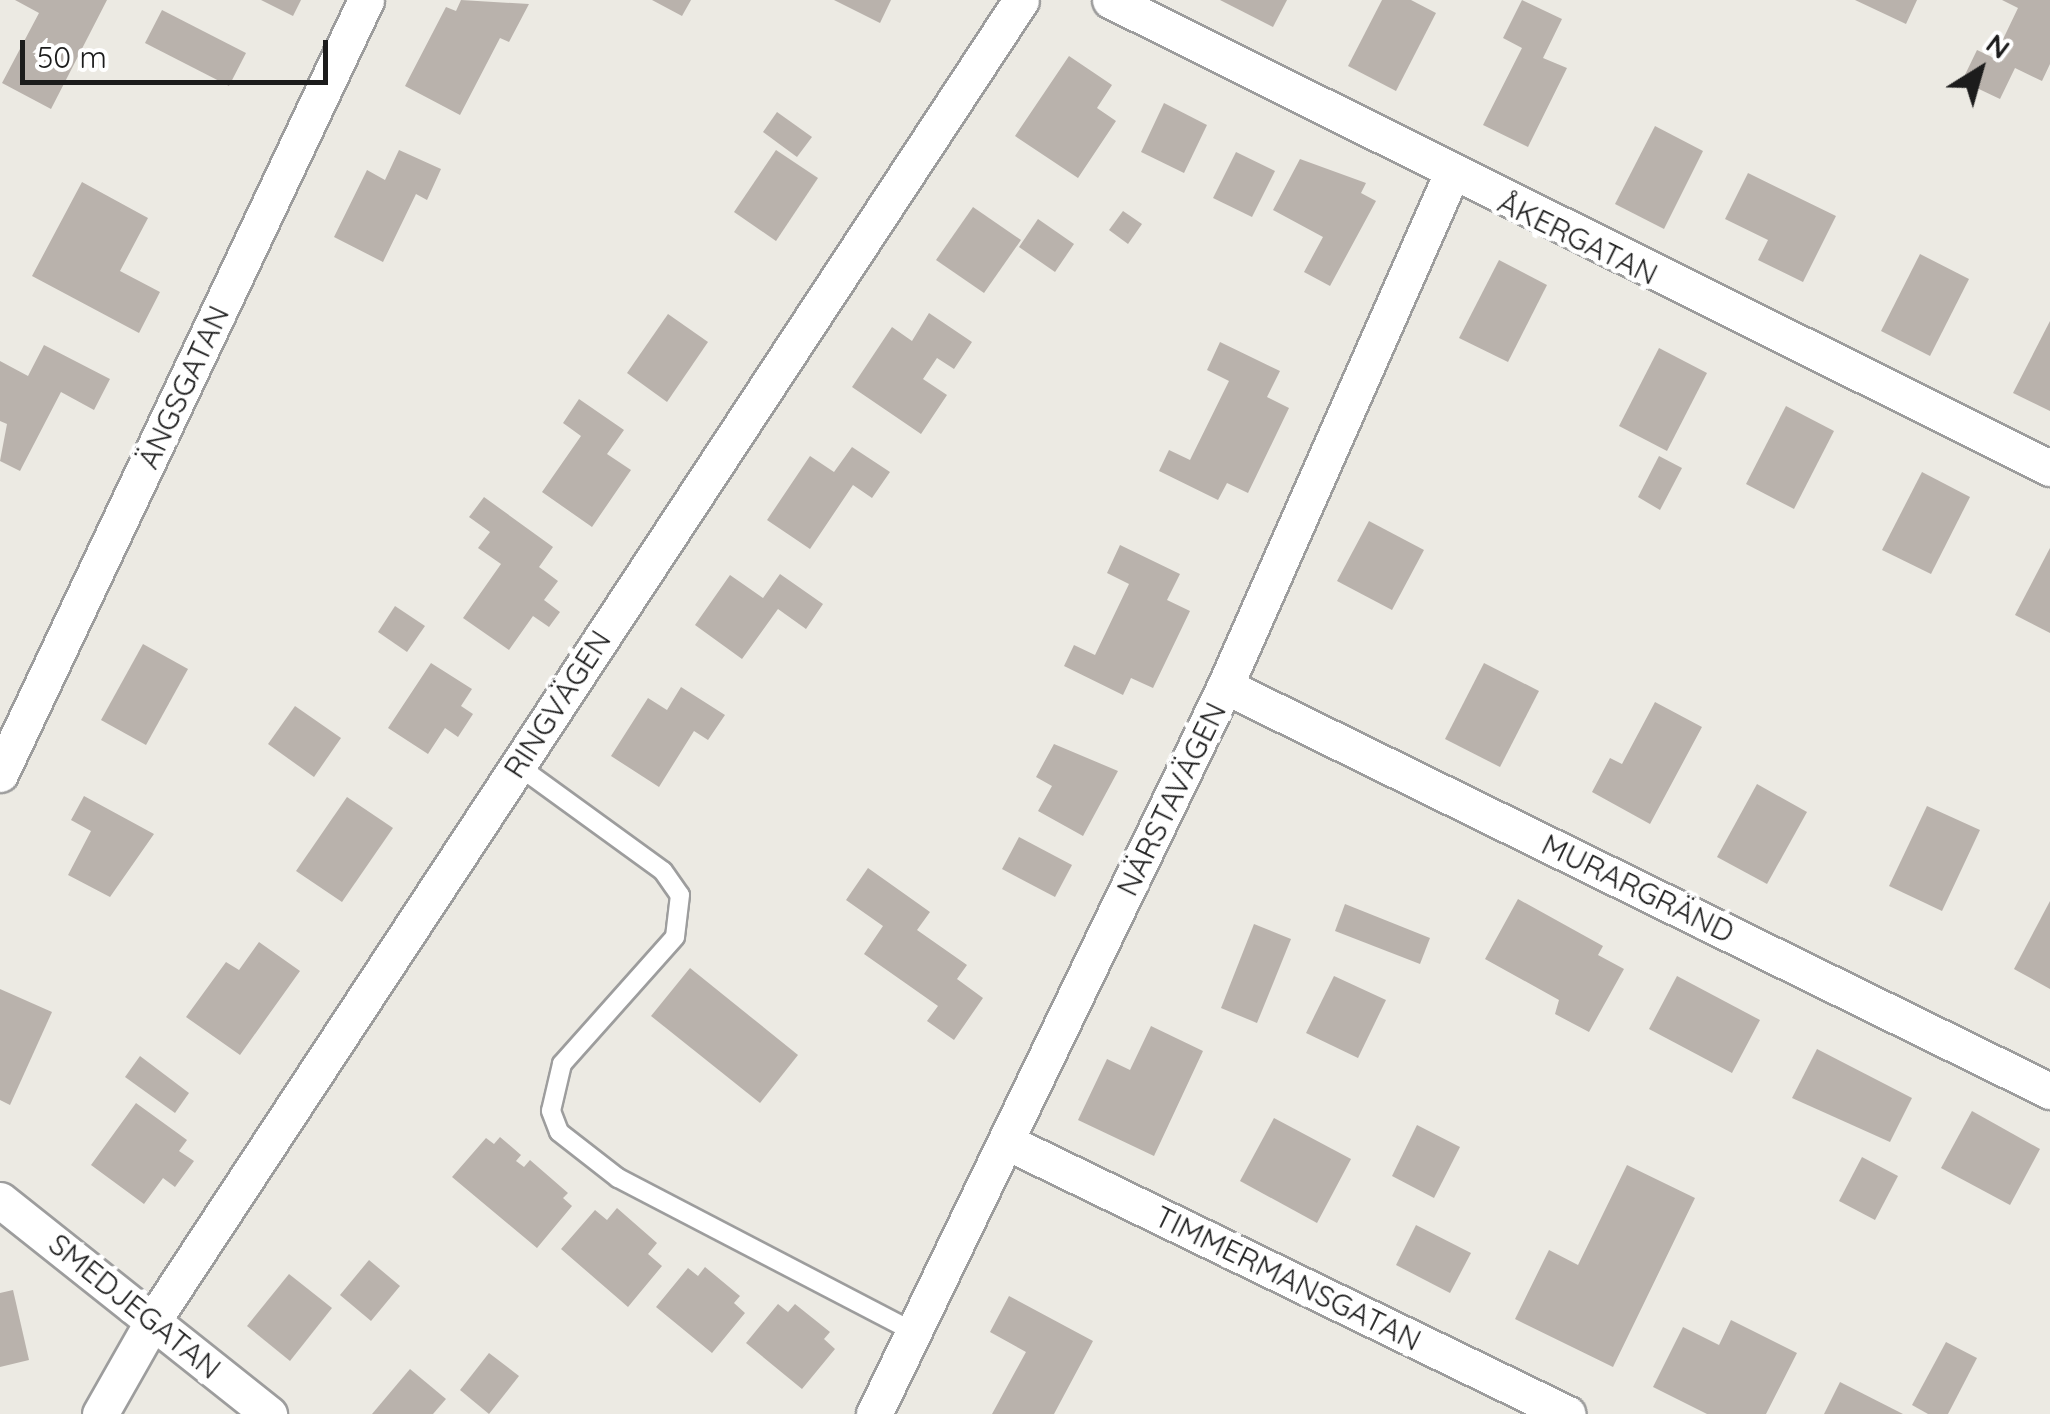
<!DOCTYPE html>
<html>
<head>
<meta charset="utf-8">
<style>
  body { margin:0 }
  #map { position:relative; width:2050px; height:1414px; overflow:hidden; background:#eceae3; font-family:Quicksand,sans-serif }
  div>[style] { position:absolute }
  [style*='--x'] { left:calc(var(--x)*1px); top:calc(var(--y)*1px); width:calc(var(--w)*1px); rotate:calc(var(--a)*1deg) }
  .building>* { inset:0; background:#b9b2ac }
  .roads { filter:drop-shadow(2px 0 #9d9d9d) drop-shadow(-2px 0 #9d9d9d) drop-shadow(0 2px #9d9d9d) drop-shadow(0 -2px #9d9d9d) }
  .lane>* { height:18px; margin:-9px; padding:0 9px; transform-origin:9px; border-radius:9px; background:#fff }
  .street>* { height:35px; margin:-17.5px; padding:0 17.5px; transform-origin:17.5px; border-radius:17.5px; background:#fff }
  span { translate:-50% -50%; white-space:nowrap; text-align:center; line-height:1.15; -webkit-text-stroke:10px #fff; paint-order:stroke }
  .street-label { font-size:30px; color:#1c1c1c }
  .north { position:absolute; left:1930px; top:20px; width:100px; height:100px; -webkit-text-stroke:8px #fff; paint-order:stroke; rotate:37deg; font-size:28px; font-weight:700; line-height:40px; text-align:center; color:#1c1c1c }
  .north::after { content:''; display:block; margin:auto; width:35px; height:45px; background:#1c1c1c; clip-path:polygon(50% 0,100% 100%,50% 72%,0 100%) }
  .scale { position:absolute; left:20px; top:40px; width:308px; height:45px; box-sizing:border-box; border:5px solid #1c1c1c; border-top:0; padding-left:12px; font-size:30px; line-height:35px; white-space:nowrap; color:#1c1c1c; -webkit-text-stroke:8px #fff; paint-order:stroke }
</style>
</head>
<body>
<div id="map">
  <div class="building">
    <i style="clip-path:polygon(15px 0,107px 0,51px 109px,2px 83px,39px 13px)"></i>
    <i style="clip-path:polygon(261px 0,301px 0,293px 16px)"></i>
    <i style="clip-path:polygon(461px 0,529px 4px,509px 42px,500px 38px,460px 115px,405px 86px,446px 7px,456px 11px)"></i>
    <i style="clip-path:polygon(652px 0,691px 0,682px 16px)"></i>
    <i style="clip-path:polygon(834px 0,891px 0,880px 23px)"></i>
    <i style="clip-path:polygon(1220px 0,1287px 0,1273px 27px)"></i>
    <i style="clip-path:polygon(1382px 0,1411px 0,1436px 13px,1396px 91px,1348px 66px)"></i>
    <i style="clip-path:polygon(1522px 0,1562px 19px,1543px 58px,1567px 68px,1528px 147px,1483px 125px,1522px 48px,1503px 38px)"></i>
    <i style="clip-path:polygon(1855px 0,1917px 0,1906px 24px)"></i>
    <i style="clip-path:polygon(2002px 0,2050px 0,2050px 64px,2042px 81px,2015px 68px,2000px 99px,1962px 81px,1977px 50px,1994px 58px,2018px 8px)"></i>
    <i style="clip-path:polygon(162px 10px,246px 53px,229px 86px,145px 43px)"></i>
    <i style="clip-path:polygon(1069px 56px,1112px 85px,1097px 108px,1116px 121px,1078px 178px,1015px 136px)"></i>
    <i style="clip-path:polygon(1164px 103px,1207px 125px,1184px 173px,1141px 152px)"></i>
    <i style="clip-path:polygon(777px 112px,812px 137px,797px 157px,763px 132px)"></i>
    <i style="clip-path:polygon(1655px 126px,1703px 151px,1664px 229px,1615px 204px)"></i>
    <i style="clip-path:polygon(399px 150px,441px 169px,427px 200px,416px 194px,383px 262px,334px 237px,367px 170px,385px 180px)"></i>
    <i style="clip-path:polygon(776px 150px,818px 178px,776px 241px,734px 212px)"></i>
    <i style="clip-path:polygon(1236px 152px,1275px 171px,1252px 217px,1213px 198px)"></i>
    <i style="clip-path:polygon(1300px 159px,1366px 183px,1361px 193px,1376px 201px,1330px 286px,1304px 272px,1323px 237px,1273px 210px)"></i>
    <i style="clip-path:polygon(1748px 173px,1836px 216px,1803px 282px,1758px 260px,1768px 240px,1725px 219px)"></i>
    <i style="clip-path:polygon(82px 182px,148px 218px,120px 271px,160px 292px,139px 333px,32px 276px)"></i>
    <i style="clip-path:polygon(973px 207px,1021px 240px,984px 293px,936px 260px)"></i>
    <i style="clip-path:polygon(1123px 211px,1142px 224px,1128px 244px,1109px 230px)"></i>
    <i style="clip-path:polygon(1038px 219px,1074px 244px,1055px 272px,1019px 247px)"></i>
    <i style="clip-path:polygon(1920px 254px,1969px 279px,1930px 356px,1881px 331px)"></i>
    <i style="clip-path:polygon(1499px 260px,1547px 285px,1508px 362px,1459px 338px)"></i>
    <i style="clip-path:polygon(929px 313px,972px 342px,954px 369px,937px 358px,923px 379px,947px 395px,921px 434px,852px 387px,892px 327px,912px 341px)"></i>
    <i style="clip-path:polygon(668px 314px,708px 342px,667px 402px,627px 373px)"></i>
    <i style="clip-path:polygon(2050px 321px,2050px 411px,2013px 393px)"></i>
    <i style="clip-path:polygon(1220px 342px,1280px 371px,1267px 397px,1289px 408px,1248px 493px,1227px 483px,1218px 500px,1159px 471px,1169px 450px,1190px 460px,1229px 381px,1207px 370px)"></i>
    <i style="clip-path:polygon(44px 345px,110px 379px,94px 410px,61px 392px,20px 471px,0 461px,7px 424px,0 421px,0 361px,28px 376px)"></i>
    <i style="clip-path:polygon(1659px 348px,1707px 373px,1667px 451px,1619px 426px)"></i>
    <i style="clip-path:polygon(579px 399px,624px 430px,607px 454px,631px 470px,592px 527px,542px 492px,581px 436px,563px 423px)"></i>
    <i style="clip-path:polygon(1786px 406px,1834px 431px,1794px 509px,1746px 484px)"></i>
    <i style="clip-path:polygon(852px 447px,890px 472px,872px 498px,853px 485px,810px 549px,767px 520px,810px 456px,834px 472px)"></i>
    <i style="clip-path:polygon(1659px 456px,1682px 468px,1660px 510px,1638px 497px)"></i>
    <i style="clip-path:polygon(1922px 472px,1970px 497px,1931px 574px,1882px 550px)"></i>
    <i style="clip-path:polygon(484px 497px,553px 547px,539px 567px,558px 581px,544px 600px,560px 612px,549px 627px,533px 616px,509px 650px,463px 618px,501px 564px,478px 548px,490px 532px,469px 517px)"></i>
    <i style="clip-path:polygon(1369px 521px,1424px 550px,1392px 610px,1337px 581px)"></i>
    <i style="clip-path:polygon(1120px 545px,1180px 574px,1167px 600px,1190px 611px,1153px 688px,1131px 678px,1123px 695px,1064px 666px,1074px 645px,1095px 655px,1129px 584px,1107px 573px)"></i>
    <i style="clip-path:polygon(2050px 548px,2050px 633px,2015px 615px)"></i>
    <i style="clip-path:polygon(780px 574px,823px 604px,806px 629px,778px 609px,742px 659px,695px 625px,730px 575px,763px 598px)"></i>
    <i style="clip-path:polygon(395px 606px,425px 626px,407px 652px,378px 632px)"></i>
    <i style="clip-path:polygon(143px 644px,188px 669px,146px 745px,101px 720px)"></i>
    <i style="clip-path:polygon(431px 663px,472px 689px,461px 706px,473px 714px,458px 737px,445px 728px,428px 754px,388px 728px)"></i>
    <i style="clip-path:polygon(1484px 663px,1539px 691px,1500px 767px,1445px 739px)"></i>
    <i style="clip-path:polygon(681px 687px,725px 715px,708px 740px,694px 731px,659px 787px,611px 756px,648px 698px,667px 710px)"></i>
    <i style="clip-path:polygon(1655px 702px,1702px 727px,1650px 824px,1592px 792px,1610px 758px,1622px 764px)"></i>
    <i style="clip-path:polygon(295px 706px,341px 738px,314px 777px,268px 744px)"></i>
    <i style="clip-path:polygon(1054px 744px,1118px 771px,1083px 836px,1038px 811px,1052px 786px,1036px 777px)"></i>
    <i style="clip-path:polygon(1757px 784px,1807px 812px,1767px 884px,1717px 857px)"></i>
    <i style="clip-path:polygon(84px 796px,154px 834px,110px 897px,68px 875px,91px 831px,71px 820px)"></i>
    <i style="clip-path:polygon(347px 797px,393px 828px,342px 902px,296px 871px)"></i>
    <i style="clip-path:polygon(1927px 806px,1980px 830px,1942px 911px,1889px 886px)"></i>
    <i style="clip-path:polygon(1019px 837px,1072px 865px,1055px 897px,1002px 869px)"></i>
    <i style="clip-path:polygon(868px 868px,930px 912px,917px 930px,967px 965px,957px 979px,983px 998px,954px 1040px,927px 1021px,938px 1006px,864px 954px,883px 926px,846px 900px)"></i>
    <i style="clip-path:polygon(1518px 899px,1603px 946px,1598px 955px,1624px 969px,1589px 1032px,1555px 1014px,1559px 1000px,1485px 959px)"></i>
    <i style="clip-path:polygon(2050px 901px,2050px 989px,2014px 969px)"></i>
    <i style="clip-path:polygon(1345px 904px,1430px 938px,1420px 964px,1335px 931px)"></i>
    <i style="clip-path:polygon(1254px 924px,1291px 939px,1257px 1023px,1221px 1008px)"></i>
    <i style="clip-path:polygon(259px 942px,300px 971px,240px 1055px,186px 1017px,226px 962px,239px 970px)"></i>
    <i style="clip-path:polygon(690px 968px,798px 1055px,760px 1103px,651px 1016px)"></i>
    <i style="clip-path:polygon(1334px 976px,1386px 1000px,1358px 1058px,1306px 1033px)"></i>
    <i style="clip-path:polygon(1677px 976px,1760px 1020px,1732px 1073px,1649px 1029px)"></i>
    <i style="clip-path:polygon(0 989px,52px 1012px,10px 1105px,0 1100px)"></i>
    <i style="clip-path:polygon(1151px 1026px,1203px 1051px,1154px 1156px,1078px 1120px,1107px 1059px,1130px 1070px)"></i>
    <i style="clip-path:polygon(1817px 1049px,1912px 1098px,1890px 1142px,1792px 1098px)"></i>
    <i style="clip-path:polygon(140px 1056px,189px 1093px,175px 1113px,125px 1077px)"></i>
    <i style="clip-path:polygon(136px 1103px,187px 1140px,179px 1151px,194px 1161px,175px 1187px,163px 1178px,144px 1204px,91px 1165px)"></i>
    <i style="clip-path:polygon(1972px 1111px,2040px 1149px,2010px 1205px,1941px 1168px)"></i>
    <i style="clip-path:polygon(1274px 1118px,1351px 1159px,1317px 1223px,1240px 1181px)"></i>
    <i style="clip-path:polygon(1417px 1125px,1460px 1147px,1434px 1198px,1392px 1176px)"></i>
    <i style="clip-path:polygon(500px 1137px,521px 1155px,516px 1161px,524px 1167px,530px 1160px,568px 1193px,563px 1198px,572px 1206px,537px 1248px,452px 1177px,486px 1138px,494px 1144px)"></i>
    <i style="clip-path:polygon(1862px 1157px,1898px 1176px,1875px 1220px,1839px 1201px)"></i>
    <i style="clip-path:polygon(1627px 1165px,1695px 1198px,1613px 1367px,1515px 1319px,1549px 1250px,1578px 1265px)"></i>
    <i style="clip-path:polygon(617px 1208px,657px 1243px,648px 1254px,662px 1266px,628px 1307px,561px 1249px,595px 1210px,607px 1220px)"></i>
    <i style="clip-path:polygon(1416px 1225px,1471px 1253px,1450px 1293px,1396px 1265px)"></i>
    <i style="clip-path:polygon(369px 1260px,400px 1286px,371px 1321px,340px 1295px)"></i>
    <i style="clip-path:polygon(705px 1267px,740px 1296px,734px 1303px,745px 1313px,712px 1353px,656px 1307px,688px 1268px,698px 1276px)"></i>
    <i style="clip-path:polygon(289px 1274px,332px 1308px,290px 1361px,247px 1326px)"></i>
    <i style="clip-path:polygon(13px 1290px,29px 1360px,0 1367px,0 1293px)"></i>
    <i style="clip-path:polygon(1009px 1296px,1093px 1341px,1054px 1414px,992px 1414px,1026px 1352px,990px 1332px)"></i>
    <i style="clip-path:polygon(778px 1304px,788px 1312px,795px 1304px,830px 1332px,824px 1339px,835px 1349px,802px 1389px,746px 1343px)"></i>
    <i style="clip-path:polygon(1731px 1320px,1797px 1353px,1766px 1414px,1707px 1414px,1653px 1387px,1683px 1327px,1719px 1345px)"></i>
    <i style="clip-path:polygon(1946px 1342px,1977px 1358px,1948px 1414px,1928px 1414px,1912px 1405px)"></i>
    <i style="clip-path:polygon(489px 1353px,519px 1376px,489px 1414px,460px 1390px)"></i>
    <i style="clip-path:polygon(410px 1369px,446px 1399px,433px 1414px,372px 1414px)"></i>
    <i style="clip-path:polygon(1840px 1382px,1903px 1414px,1824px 1414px)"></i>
  </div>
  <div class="roads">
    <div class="lane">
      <i style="--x:517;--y:765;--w:180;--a:36"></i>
      <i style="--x:663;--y:871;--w:29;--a:55"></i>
      <i style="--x:680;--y:895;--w:42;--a:96.8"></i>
      <i style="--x:675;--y:937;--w:170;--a:131.7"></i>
      <i style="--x:562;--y:1064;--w:48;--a:103.2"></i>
      <i style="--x:551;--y:1111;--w:22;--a:69"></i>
      <i style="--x:559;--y:1132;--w:75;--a:37.9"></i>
      <i style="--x:618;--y:1178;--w:334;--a:27.5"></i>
    </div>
    <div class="street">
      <i style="--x:1110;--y:0;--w:1050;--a:26.47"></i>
      <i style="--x:1225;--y:686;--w:919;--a:26.15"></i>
      <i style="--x:0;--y:774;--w:856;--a:-64.69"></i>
      <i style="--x:1007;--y:1142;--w:623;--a:25.87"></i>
      <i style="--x:0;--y:1200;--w:344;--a:38.5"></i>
      <i style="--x:100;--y:1414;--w:109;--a:-60.4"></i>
      <i style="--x:154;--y:1319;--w:1578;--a:-56.68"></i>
      <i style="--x:874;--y:1414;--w:808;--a:-64.26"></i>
      <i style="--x:1225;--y:686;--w:559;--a:-66.14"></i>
    </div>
  </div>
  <div class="street-label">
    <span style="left:1578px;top:238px;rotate:26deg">ÅKERGATAN</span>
    <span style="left:183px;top:387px;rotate:-65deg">ÄNGSGATAN</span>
    <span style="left:557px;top:704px;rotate:-57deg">RINGVÄGEN</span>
    <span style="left:1171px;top:799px;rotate:-64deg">NÄRSTAVÄGEN</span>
    <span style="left:1638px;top:888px;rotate:26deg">MURARGRÄND</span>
    <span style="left:1288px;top:1278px;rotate:26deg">TIMMERMANSGATAN</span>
    <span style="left:135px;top:1306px;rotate:39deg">SMEDJEGATAN</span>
  </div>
  <div class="north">N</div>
  <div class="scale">50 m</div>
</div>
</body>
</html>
